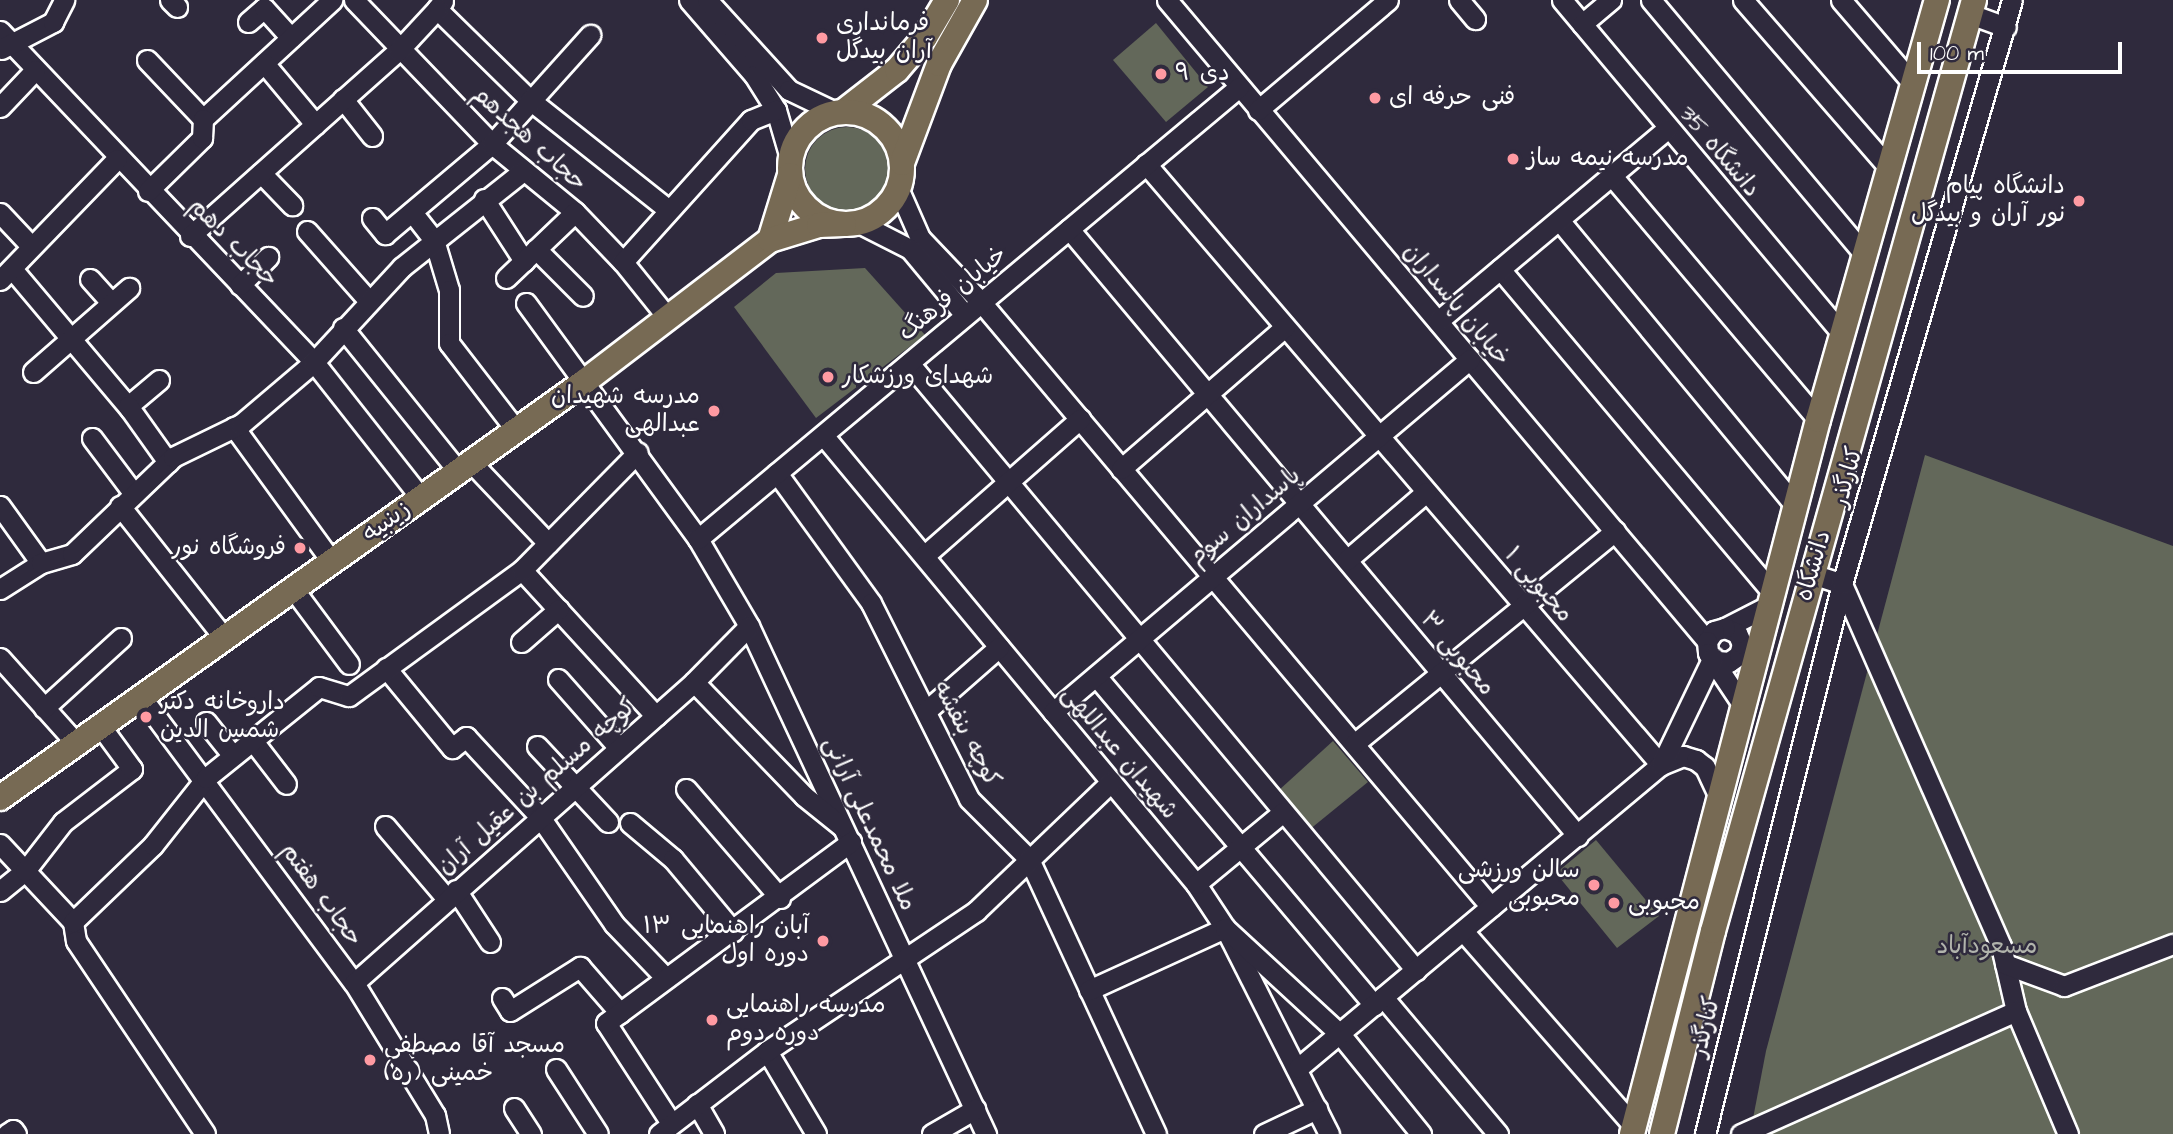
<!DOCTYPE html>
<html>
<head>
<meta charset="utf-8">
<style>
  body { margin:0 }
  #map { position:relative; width:2173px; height:1134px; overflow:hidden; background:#2f2a3d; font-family:"Architects Daughter","Playpen Sans Arabic",sans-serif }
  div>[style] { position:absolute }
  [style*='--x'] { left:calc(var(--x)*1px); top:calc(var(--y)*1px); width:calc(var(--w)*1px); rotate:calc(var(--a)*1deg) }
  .green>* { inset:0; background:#63685a }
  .round { border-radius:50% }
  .roads { filter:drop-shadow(2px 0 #fff) drop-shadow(-2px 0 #fff) drop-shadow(0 2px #fff) drop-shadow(0 -2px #fff) }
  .minor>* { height:19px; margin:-9.5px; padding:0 9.5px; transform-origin:9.5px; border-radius:9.5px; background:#2f2a3d }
  .major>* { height:24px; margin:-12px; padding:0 12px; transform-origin:12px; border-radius:12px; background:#776a54 }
  .major>.ring { margin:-12px; padding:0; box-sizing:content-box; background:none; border:24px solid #776a54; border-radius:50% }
  .dots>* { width:19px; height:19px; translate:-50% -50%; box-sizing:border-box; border:4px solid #2f2a3d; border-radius:50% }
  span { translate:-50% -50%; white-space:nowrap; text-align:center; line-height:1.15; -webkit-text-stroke:5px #2f2a3d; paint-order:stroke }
  .poi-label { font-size:24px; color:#fff }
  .left { translate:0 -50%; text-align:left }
  .right { translate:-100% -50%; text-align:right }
  .street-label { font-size:24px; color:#fff }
  .park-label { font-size:24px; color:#b1b4ac }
  .scale { position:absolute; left:1917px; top:42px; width:205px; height:32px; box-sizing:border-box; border:4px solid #fff; border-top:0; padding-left:9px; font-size:21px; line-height:24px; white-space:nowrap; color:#fff; -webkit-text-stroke:5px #2f2a3d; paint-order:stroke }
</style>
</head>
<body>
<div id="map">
  <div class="green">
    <i style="clip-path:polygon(1156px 23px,1208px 87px,1166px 122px,1113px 60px)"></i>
    <i class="round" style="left:805px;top:127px;width:84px;height:84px"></i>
    <i style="clip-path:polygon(865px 268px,925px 335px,816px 418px,734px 307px,776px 273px)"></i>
    <i style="clip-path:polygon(1925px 455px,2173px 546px,2173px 1134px,1750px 1134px,1766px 1051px)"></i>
    <i style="clip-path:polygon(1333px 741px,1368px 782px,1309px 830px,1278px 791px)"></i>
    <i style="clip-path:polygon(1596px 840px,1659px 916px,1617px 948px,1556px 873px)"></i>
  </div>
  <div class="roads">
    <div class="minor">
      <i style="--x:170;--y:0;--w:10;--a:45"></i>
      <i style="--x:354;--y:0;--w:199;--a:46.2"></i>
      <i style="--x:492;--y:144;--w:107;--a:39.3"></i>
      <i style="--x:575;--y:212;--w:69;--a:46.2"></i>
      <i style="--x:623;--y:262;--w:72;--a:51.2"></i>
      <i style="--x:689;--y:0;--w:99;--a:49.1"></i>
      <i style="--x:754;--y:75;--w:41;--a:57.8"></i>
      <i style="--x:776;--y:110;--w:50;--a:73.7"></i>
      <i style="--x:707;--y:0;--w:122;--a:47.7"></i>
      <i style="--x:789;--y:90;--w:53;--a:25.6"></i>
      <i style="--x:1167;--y:0;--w:838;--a:49.89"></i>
      <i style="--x:1459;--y:0;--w:25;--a:50"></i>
      <i style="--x:1562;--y:0;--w:436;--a:50"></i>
      <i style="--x:1651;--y:0;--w:333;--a:50"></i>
      <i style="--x:1743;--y:0;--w:224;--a:49"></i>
      <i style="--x:1841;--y:0;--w:112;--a:49.3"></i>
      <i style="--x:443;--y:1;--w:10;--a:127"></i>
      <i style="--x:437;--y:9;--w:130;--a:44.4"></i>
      <i style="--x:530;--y:100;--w:177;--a:38.4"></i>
      <i style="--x:1970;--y:14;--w:38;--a:20"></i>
      <i style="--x:248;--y:22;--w:21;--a:-41"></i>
      <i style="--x:264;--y:8;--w:40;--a:48"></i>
      <i style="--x:1582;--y:24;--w:38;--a:-40"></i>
      <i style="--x:0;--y:31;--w:456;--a:46.5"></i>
      <i style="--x:314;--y:362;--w:173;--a:51.8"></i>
      <i style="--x:1;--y:49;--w:59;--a:-27.4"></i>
      <i style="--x:53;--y:22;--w:25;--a:-63"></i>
      <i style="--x:147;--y:60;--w:81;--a:46.5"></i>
      <i style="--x:203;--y:119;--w:176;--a:-42.7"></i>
      <i style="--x:264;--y:63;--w:80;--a:50.1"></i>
      <i style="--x:343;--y:99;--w:47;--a:51.9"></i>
      <i style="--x:0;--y:107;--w:51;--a:-46.6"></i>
      <i style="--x:1258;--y:110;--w:170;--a:-40.2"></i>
      <i style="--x:1146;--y:164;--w:791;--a:49.41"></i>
      <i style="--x:1661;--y:765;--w:24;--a:-22"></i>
      <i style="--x:1683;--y:756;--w:14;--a:17"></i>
      <i style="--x:1696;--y:760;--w:11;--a:38"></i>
      <i style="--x:1705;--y:767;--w:31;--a:65"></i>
      <i style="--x:261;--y:173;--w:45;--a:45.9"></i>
      <i style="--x:1612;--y:176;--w:319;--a:49.8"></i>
      <i style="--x:898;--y:188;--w:55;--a:66.3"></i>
      <i style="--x:920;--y:238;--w:88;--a:46.4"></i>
      <i style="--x:981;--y:302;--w:791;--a:49.87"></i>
      <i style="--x:148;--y:191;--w:76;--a:-44.5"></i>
      <i style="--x:202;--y:138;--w:19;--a:-87"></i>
      <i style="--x:484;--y:199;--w:74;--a:57.2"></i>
      <i style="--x:412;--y:212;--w:36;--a:52"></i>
      <i style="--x:434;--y:240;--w:52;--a:73.3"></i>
      <i style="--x:449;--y:290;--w:53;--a:90"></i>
      <i style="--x:449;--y:343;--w:110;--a:52.4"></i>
      <i style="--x:0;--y:213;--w:44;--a:46.8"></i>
      <i style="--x:372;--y:218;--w:21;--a:51"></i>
      <i style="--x:385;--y:234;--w:140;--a:-40.1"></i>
      <i style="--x:492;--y:144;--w:147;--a:-48"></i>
      <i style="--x:1559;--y:220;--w:370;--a:50.4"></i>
      <i style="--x:859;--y:223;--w:57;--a:27"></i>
      <i style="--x:910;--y:249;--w:86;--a:50.2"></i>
      <i style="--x:1069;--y:229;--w:792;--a:50.02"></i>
      <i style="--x:307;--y:231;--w:92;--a:48.5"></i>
      <i style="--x:190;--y:236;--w:280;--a:-41.7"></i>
      <i style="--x:399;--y:50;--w:56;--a:-47.2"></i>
      <i style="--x:536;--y:249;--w:66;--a:45"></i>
      <i style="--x:623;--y:262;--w:191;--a:-48"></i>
      <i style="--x:751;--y:120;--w:27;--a:-22"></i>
      <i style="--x:1500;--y:269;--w:422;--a:49.9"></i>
      <i style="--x:13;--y:270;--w:183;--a:49.9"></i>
      <i style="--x:506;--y:278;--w:95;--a:-43.7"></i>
      <i style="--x:90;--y:279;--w:31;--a:48"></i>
      <i style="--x:0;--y:280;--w:168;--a:-46"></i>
      <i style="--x:240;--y:285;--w:40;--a:-45"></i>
      <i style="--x:526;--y:303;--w:292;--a:53.9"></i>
      <i style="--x:698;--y:539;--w:101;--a:59.6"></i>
      <i style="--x:749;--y:626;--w:561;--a:64.99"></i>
      <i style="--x:1438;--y:321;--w:299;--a:-40"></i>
      <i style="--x:343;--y:328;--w:184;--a:51.2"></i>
      <i style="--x:909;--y:363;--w:791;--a:50.13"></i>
      <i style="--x:33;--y:372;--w:128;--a:-41.2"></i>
      <i style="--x:159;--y:380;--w:40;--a:140"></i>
      <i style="--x:128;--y:406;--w:69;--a:54.5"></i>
      <i style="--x:234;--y:427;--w:167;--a:54"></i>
      <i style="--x:823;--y:435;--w:584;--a:50.28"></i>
      <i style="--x:1196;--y:884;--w:53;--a:56.6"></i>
      <i style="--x:1225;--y:928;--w:231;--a:63.2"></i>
      <i style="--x:92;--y:438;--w:70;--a:53.1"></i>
      <i style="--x:471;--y:462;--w:112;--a:46.5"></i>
      <i style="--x:1121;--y:469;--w:217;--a:-40.9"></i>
      <i style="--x:777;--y:473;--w:160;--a:54.1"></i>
      <i style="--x:871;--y:603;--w:219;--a:63.4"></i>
      <i style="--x:969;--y:799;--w:85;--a:45"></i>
      <i style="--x:1029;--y:859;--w:303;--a:65.2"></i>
      <i style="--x:0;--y:506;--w:70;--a:54.3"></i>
      <i style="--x:120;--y:506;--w:169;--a:51.7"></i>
      <i style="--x:698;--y:539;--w:705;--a:-39.88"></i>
      <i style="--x:924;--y:556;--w:208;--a:-41.3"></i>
      <i style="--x:1347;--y:560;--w:104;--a:-40.7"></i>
      <i style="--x:522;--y:570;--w:198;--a:47.5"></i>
      <i style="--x:1812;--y:574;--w:32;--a:18"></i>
      <i style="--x:1842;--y:584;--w:395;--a:66.3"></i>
      <i style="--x:2001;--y:946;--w:67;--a:77"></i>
      <i style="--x:2016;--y:1011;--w:134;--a:67.1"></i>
      <i style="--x:0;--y:589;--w:49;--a:-32.4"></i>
      <i style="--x:41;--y:563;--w:32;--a:-16"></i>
      <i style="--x:72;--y:554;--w:140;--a:-43.8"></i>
      <i style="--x:173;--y:457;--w:76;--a:-25.9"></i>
      <i style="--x:241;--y:424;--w:96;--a:-40.3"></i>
      <i style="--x:314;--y:362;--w:129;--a:-47.2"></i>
      <i style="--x:402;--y:267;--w:153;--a:-38.4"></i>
      <i style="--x:294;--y:590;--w:92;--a:53.4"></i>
      <i style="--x:1725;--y:628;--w:51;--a:-27.1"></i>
      <i style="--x:521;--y:642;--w:50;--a:-41"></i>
      <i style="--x:0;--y:658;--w:115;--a:48.2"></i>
      <i style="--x:1717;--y:661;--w:12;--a:5"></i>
      <i style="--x:1729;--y:662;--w:12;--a:-35"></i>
      <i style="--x:1739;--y:655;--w:11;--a:-75"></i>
      <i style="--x:1742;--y:644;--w:12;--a:-114"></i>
      <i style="--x:1737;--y:633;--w:13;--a:-157"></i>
      <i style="--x:1725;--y:628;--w:11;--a:165"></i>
      <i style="--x:1714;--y:631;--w:12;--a:125"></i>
      <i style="--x:1707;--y:641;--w:12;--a:85"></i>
      <i style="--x:1708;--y:653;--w:61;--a:56.3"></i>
      <i style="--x:386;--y:668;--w:104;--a:50.5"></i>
      <i style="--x:452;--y:748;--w:18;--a:-38"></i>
      <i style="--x:466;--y:737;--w:109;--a:47.2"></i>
      <i style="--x:540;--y:817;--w:130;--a:55.3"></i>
      <i style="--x:614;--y:924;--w:75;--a:46.1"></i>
      <i style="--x:1096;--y:676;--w:431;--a:49.8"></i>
      <i style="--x:558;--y:679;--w:92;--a:48.5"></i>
      <i style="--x:694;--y:682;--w:158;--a:46"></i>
      <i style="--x:804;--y:796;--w:48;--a:39"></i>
      <i style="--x:142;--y:698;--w:355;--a:53.4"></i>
      <i style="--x:354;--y:983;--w:155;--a:58.5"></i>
      <i style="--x:435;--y:1115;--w:19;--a:78"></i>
      <i style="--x:44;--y:708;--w:104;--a:-42.3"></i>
      <i style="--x:926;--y:711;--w:97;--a:-41.2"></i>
      <i style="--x:1053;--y:712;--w:546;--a:-40.25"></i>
      <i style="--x:206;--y:722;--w:43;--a:51.5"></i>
      <i style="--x:253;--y:741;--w:54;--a:52.5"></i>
      <i style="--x:1354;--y:744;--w:337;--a:-39.2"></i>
      <i style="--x:537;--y:746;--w:104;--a:46.9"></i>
      <i style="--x:686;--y:789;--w:144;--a:49.2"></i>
      <i style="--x:630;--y:823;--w:56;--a:39.9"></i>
      <i style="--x:673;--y:859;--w:94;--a:50.2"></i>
      <i style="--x:385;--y:826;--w:94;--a:49.7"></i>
      <i style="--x:0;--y:844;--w:107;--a:46.9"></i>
      <i style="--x:73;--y:922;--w:19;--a:81"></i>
      <i style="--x:76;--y:941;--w:232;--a:56.2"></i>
      <i style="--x:1196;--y:884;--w:113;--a:-39.6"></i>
      <i style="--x:456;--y:890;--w:62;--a:56.8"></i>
      <i style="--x:0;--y:891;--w:32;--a:-39"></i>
      <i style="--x:25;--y:871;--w:62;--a:-52.2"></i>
      <i style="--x:63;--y:822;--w:87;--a:-37.5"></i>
      <i style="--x:132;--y:769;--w:51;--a:-126.2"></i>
      <i style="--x:73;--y:922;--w:111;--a:-43.9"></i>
      <i style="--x:153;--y:845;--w:85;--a:-51.7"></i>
      <i style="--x:206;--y:778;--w:145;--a:-38.8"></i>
      <i style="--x:319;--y:687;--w:31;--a:17"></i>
      <i style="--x:349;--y:696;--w:214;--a:-36.1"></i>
      <i style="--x:522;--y:570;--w:165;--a:-45.5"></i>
      <i style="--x:1463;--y:931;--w:259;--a:48.8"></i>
      <i style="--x:2005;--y:964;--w:63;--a:20.4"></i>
      <i style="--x:2064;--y:986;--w:117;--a:-21.1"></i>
      <i style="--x:354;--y:983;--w:454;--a:-41.5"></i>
      <i style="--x:694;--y:682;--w:78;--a:-45.5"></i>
      <i style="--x:1089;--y:990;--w:149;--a:-24.5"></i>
      <i style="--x:1225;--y:928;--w:156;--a:42.7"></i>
      <i style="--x:1340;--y:1034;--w:129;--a:51"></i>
      <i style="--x:1383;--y:997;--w:179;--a:50"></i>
      <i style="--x:502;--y:998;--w:15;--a:58"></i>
      <i style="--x:510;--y:1011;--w:83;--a:-32.2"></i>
      <i style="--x:580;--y:967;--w:61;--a:49"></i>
      <i style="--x:767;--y:1051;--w:96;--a:59.4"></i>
      <i style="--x:1298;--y:1068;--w:473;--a:-39.9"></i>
      <i style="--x:1661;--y:765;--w:120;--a:-64.3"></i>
      <i style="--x:556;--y:1069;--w:77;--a:57.1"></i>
      <i style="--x:697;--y:1104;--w:34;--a:60"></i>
      <i style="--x:514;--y:1108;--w:31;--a:57"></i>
      <i style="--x:671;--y:1123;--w:119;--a:-123"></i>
      <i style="--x:606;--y:1023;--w:305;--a:-36.5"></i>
      <i style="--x:7;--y:1134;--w:7;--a:-34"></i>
      <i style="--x:13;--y:1130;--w:5;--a:53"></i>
      <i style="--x:659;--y:1134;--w:136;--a:-37.5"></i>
      <i style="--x:767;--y:1051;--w:252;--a:-33.8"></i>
      <i style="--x:976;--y:911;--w:187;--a:-43.7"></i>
      <i style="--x:932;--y:1134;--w:50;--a:-30.2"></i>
      <i style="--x:1264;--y:1134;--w:59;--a:-25.3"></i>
      <i style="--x:1705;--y:1134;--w:567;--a:-76.01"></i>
      <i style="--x:1842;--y:584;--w:608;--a:-73.77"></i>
      <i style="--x:1741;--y:1134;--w:301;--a:-24.1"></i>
    </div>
    <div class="major">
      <i style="--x:843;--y:112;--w:68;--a:-37.9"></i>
      <i style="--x:897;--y:70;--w:43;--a:-49.7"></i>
      <i style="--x:925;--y:37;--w:43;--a:-59.3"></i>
      <i class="ring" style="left:790px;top:112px;width:88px;height:88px"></i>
      <i style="--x:902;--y:163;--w:106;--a:-69.5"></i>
      <i style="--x:939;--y:64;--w:73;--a:-60.6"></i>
      <i style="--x:770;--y:240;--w:68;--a:-72.9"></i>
      <i style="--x:0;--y:798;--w:717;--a:-35.46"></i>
      <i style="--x:584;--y:382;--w:234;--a:-37.4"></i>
      <i style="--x:770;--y:240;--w:51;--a:-17"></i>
      <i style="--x:819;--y:225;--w:25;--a:-2"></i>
      <i style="--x:1632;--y:1134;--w:738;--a:-75.4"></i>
      <i style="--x:1818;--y:420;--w:437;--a:-74.2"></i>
      <i style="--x:1662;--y:1134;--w:209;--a:-75.9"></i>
      <i style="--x:1713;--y:931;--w:967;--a:-74.34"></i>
    </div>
  </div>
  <div class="dots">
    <i style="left:822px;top:38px;background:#ff9aa2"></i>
    <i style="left:1161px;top:74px;background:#ff9aa2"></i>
    <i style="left:1375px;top:98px;background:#ff9aa2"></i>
    <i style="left:1513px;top:159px;background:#ff9aa2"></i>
    <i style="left:2079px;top:201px;background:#ff9aa2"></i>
    <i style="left:828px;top:377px;background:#ff9aa2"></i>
    <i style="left:714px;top:411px;background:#ff9aa2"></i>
    <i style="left:300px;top:548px;background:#ff9aa2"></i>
    <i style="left:146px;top:717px;background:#ff9aa2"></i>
    <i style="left:1594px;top:885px;background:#ff9aa2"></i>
    <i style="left:1614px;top:903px;background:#ff9aa2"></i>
    <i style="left:823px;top:941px;background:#ff9aa2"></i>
    <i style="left:712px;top:1020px;background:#ff9aa2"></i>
    <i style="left:370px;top:1060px;background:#ff9aa2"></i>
  </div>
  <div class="poi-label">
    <span class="left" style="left:836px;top:38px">فرمانداری<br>آران بیدگل</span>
    <span class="left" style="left:1175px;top:74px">۹ دی</span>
    <span class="left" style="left:1389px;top:98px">فنی حرفه ای</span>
    <span class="left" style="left:1527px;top:159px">مدرسه نیمه ساز</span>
    <span class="right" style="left:2065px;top:201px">دانشگاه پیام<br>نور آران و بیدگل</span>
    <span class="left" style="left:842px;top:377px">شهدای ورزشکار</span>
    <span class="right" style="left:700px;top:411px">مدرسه شهیدان<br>عبدالهی</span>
    <span class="right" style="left:286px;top:548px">فروشگاه نور</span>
    <span class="left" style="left:160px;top:717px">داروخانه دکتر<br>شمس الدین</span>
    <span class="right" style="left:1580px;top:885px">سالن ورزشی<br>محبوبی</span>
    <span class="left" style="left:1628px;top:903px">محبوبی</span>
    <span class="right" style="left:809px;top:941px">۱۳ آبان راهنمایی<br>دوره اول</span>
    <span class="left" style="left:726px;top:1020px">مدرسه راهنمایی<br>دوره دوم</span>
    <span class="left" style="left:384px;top:1060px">مسجد آقا مصطفی<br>خمینی (ره)</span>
  </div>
  <div class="street-label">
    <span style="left:529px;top:139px;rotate:42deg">حجاب هجدهم</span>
    <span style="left:1719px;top:152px;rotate:50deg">دانشگاه 35</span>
    <span style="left:233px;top:243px;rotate:45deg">حجاب دهم</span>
    <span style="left:953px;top:294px;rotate:-40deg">خیابان فرهنگ</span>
    <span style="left:1456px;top:305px;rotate:50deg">خیابان پاسداران</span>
    <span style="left:1848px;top:477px;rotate:-74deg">کنارگذر</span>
    <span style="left:1245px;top:517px;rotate:-40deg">پاسداران سوم</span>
    <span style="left:387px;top:522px;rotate:-36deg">زینبیه</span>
    <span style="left:1814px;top:566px;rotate:-74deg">دانشگاه</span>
    <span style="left:1538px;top:585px;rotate:49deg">محبوبی ۱</span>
    <span style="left:1457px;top:654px;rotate:50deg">محبوبی ۳</span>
    <span style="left:966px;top:734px;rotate:62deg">کوچه بنفشه</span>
    <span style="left:1119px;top:753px;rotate:50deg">شهیدان عبداللهی</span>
    <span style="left:537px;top:787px;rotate:-41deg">کوچه مسلم بن عقیل آران</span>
    <span style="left:869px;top:824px;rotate:65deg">ملا محمدعلی آرانی</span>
    <span style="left:321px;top:895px;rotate:54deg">حجاب هفتم</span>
    <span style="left:1706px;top:1027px;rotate:-76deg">کنارگذر</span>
  </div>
  <div class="park-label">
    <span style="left:1987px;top:947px">مسعودآباد</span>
  </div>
  <div class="scale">100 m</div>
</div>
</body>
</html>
